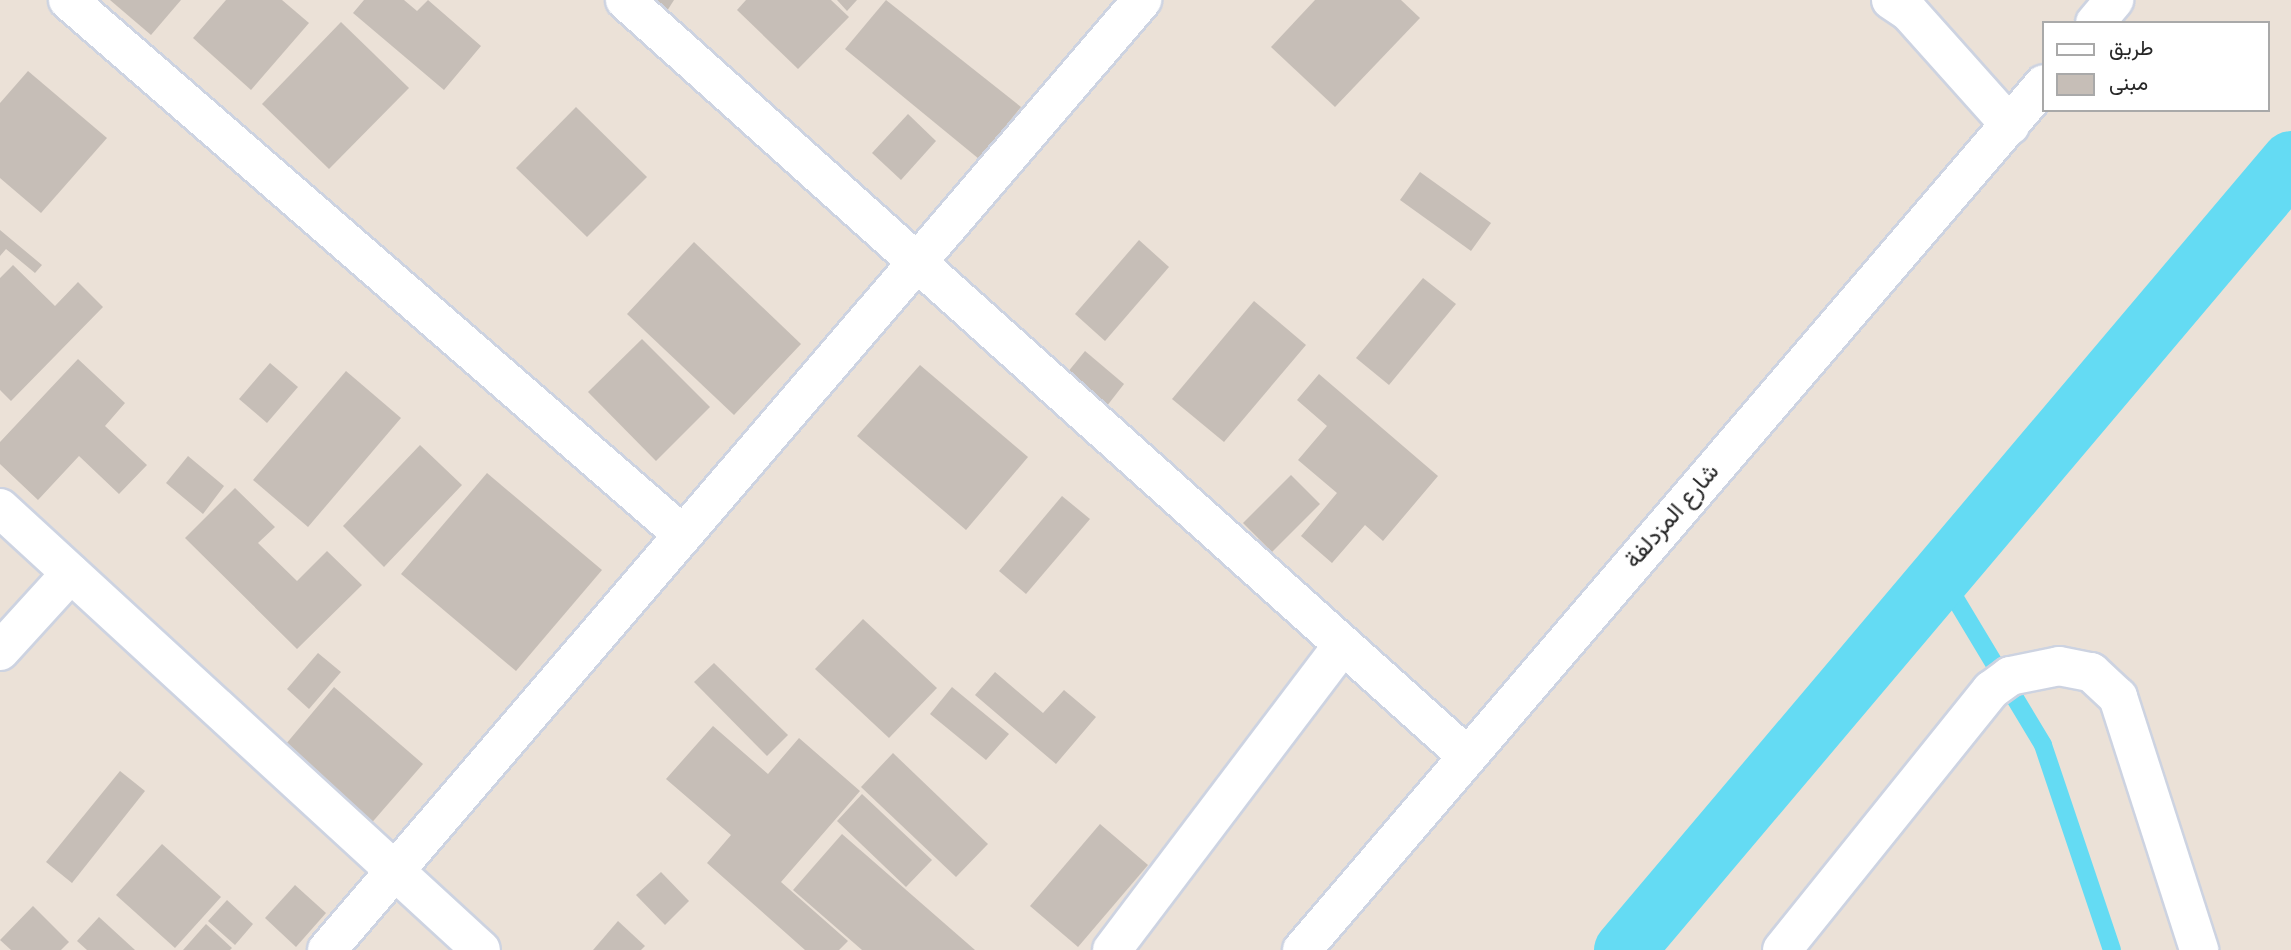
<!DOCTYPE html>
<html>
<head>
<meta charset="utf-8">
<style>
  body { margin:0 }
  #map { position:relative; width:2291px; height:950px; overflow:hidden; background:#ebe1d7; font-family:"Source Sans 3",Vazirmatn,sans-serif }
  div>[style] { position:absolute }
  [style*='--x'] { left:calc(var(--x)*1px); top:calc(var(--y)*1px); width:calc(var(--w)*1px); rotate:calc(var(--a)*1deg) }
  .stream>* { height:18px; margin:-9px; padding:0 9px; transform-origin:9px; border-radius:9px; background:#64dbf3 }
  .canal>* { height:61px; margin:-30.5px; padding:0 30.5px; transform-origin:30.5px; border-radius:30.5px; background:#64dbf3 }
  .building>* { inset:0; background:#c6beb7 }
  .roads { filter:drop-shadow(2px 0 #cdd3e1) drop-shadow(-2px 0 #cdd3e1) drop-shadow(0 2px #cdd3e1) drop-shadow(0 -2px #cdd3e1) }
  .street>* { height:38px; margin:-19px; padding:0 19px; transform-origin:19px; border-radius:19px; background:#fff }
  .secondary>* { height:38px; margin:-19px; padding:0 19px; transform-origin:19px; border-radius:19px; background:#fff }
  span { translate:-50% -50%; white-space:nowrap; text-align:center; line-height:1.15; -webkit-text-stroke:5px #fff; paint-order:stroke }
  .street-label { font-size:24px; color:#272727 }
  .legend { position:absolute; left:2042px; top:21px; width:228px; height:91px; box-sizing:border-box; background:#fff; border:2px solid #a9a9a9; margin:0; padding:9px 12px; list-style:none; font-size:21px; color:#272727 }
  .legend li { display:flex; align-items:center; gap:14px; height:35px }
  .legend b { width:35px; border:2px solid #a9a9a9 }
</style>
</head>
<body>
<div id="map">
  <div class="stream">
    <i style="--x:1941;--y:575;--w:198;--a:59"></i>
    <i style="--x:2043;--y:745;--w:216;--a:71.4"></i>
  </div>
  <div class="canal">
    <i style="--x:1624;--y:950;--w:1033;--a:-49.79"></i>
  </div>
  <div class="building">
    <i style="clip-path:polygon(110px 0,181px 0,151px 35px)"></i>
    <i style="clip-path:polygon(226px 0,282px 0,309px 23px,251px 90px,193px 38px)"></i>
    <i style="clip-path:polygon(364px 0,404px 0,417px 11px,428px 0,481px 46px,444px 90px,353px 13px)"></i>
    <i style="clip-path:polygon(635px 0,674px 0,660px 22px)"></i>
    <i style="clip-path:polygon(746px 0,831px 0,849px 17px,798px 69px,737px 10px)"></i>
    <i style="clip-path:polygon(837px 0,857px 0,847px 11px)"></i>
    <i style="clip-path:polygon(886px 0,1021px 107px,979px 159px,845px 49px)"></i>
    <i style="clip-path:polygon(1315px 0,1401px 0,1420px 18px,1335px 107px,1271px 47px)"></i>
    <i style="clip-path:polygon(341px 22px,409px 88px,329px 169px,262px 104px)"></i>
    <i style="clip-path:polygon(28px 71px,107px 138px,41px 213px,0 178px,0 103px)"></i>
    <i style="clip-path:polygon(576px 107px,647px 177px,587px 237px,516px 168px)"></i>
    <i style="clip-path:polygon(908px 114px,936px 141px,901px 180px,872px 153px)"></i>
    <i style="clip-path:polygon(1420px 172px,1491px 223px,1471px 251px,1400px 200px)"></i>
    <i style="clip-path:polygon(0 230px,42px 265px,35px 273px,6px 249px,0 256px)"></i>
    <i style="clip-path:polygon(1139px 240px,1169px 267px,1105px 341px,1075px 314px)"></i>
    <i style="clip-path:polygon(694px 242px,801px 344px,734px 415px,627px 314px)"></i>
    <i style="clip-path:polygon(13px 265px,55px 306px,78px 282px,103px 307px,11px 401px,0 390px,0 278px)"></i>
    <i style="clip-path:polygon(1423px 278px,1456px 304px,1389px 385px,1356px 358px)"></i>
    <i style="clip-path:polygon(1254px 301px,1306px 345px,1224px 442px,1172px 399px)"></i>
    <i style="clip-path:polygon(642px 339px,710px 407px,656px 461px,588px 392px)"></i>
    <i style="clip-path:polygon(1085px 351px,1124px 384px,1103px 411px,1063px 378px)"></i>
    <i style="clip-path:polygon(78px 359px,125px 403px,105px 426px,147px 465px,119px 494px,79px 456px,38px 500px,0 464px,0 442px)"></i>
    <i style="clip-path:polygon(270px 363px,298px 387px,267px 423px,239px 399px)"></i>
    <i style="clip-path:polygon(920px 365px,1028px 457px,966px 530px,857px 436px)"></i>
    <i style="clip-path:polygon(346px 371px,401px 418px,308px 527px,253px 480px)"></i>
    <i style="clip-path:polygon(1319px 374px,1438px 476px,1383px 541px,1365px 525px,1332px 563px,1301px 536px,1337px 493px,1298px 460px,1327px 426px,1297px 400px)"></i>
    <i style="clip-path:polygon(420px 445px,462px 485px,384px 567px,343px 526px)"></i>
    <i style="clip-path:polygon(188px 456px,224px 486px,203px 514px,166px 483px)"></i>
    <i style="clip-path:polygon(487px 473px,602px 570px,516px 671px,401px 574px)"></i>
    <i style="clip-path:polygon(1291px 475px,1320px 504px,1272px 552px,1243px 523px)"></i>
    <i style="clip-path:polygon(235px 488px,275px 527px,258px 543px,297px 581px,327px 551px,362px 585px,297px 649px,185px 538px)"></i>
    <i style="clip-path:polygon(1062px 496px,1090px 519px,1026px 594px,999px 571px)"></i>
    <i style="clip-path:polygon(863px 619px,937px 688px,889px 738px,815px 669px)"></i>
    <i style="clip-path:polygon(318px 653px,341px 672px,309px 709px,287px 689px)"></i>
    <i style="clip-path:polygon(714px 663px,788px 735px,767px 756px,694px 682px)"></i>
    <i style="clip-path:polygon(995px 672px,1043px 713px,1064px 690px,1096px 717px,1056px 764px,975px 695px)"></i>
    <i style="clip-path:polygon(334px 687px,423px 764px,368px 827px,280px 751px)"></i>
    <i style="clip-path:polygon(952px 687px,1009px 734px,986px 760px,930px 714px)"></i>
    <i style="clip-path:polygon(713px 726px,768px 774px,799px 738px,860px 791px,781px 882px,848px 941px,839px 950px,805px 950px,707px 863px,731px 835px,666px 779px)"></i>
    <i style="clip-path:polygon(893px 753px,988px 844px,956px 877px,861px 787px)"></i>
    <i style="clip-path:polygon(120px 771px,145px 791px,72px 883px,46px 862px)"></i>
    <i style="clip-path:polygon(862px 794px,932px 860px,906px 887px,837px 821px)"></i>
    <i style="clip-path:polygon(1100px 824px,1148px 865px,1078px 947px,1030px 906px)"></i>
    <i style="clip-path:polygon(842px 834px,975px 950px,862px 950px,793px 890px)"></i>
    <i style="clip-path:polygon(162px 844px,221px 897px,175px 948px,116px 895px)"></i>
    <i style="clip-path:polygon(661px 872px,689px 901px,665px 925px,636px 895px)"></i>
    <i style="clip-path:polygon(295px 885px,326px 913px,296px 947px,265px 918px)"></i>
    <i style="clip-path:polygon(227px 900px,253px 924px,235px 945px,208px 921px)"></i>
    <i style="clip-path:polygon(33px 906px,69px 942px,61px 950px,11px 950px,0 940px)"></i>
    <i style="clip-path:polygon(99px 917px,135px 950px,87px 950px,77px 941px)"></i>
    <i style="clip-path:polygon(618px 921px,645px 946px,641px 950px,593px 950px)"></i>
    <i style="clip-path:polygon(206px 924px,232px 948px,230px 950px,183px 950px)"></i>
  </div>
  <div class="roads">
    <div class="street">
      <i style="--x:68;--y:0;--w:814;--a:41.01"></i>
      <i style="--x:625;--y:0;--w:1130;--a:41.92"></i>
      <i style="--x:1891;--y:0;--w:22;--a:34"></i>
      <i style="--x:1909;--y:12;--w:152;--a:48.2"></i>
      <i style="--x:0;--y:508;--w:653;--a:42.58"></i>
      <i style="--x:0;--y:651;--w:105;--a:-47.7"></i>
      <i style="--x:327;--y:950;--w:1252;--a:-49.37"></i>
      <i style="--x:1112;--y:950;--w:381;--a:-52.9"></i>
      <i style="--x:1782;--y:950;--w:334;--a:-51.2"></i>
      <i style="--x:1991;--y:690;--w:24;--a:-36"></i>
      <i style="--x:2010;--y:676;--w:50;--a:-11.5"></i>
      <i style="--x:2059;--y:666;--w:33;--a:11"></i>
      <i style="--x:2091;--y:672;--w:37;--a:43"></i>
      <i style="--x:2118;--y:697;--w:266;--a:72.2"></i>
    </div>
    <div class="secondary">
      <i style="--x:2095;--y:23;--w:30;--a:-50"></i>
      <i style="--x:1302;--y:950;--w:1140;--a:-49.41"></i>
    </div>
  </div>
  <div class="street-label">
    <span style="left:1672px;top:516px;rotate:-49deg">شارع المزدلفة</span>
  </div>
  <ul class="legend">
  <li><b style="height:9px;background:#fff"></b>طريق</li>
  <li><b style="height:19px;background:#c6beb7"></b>مبنى</li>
  </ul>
</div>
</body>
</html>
